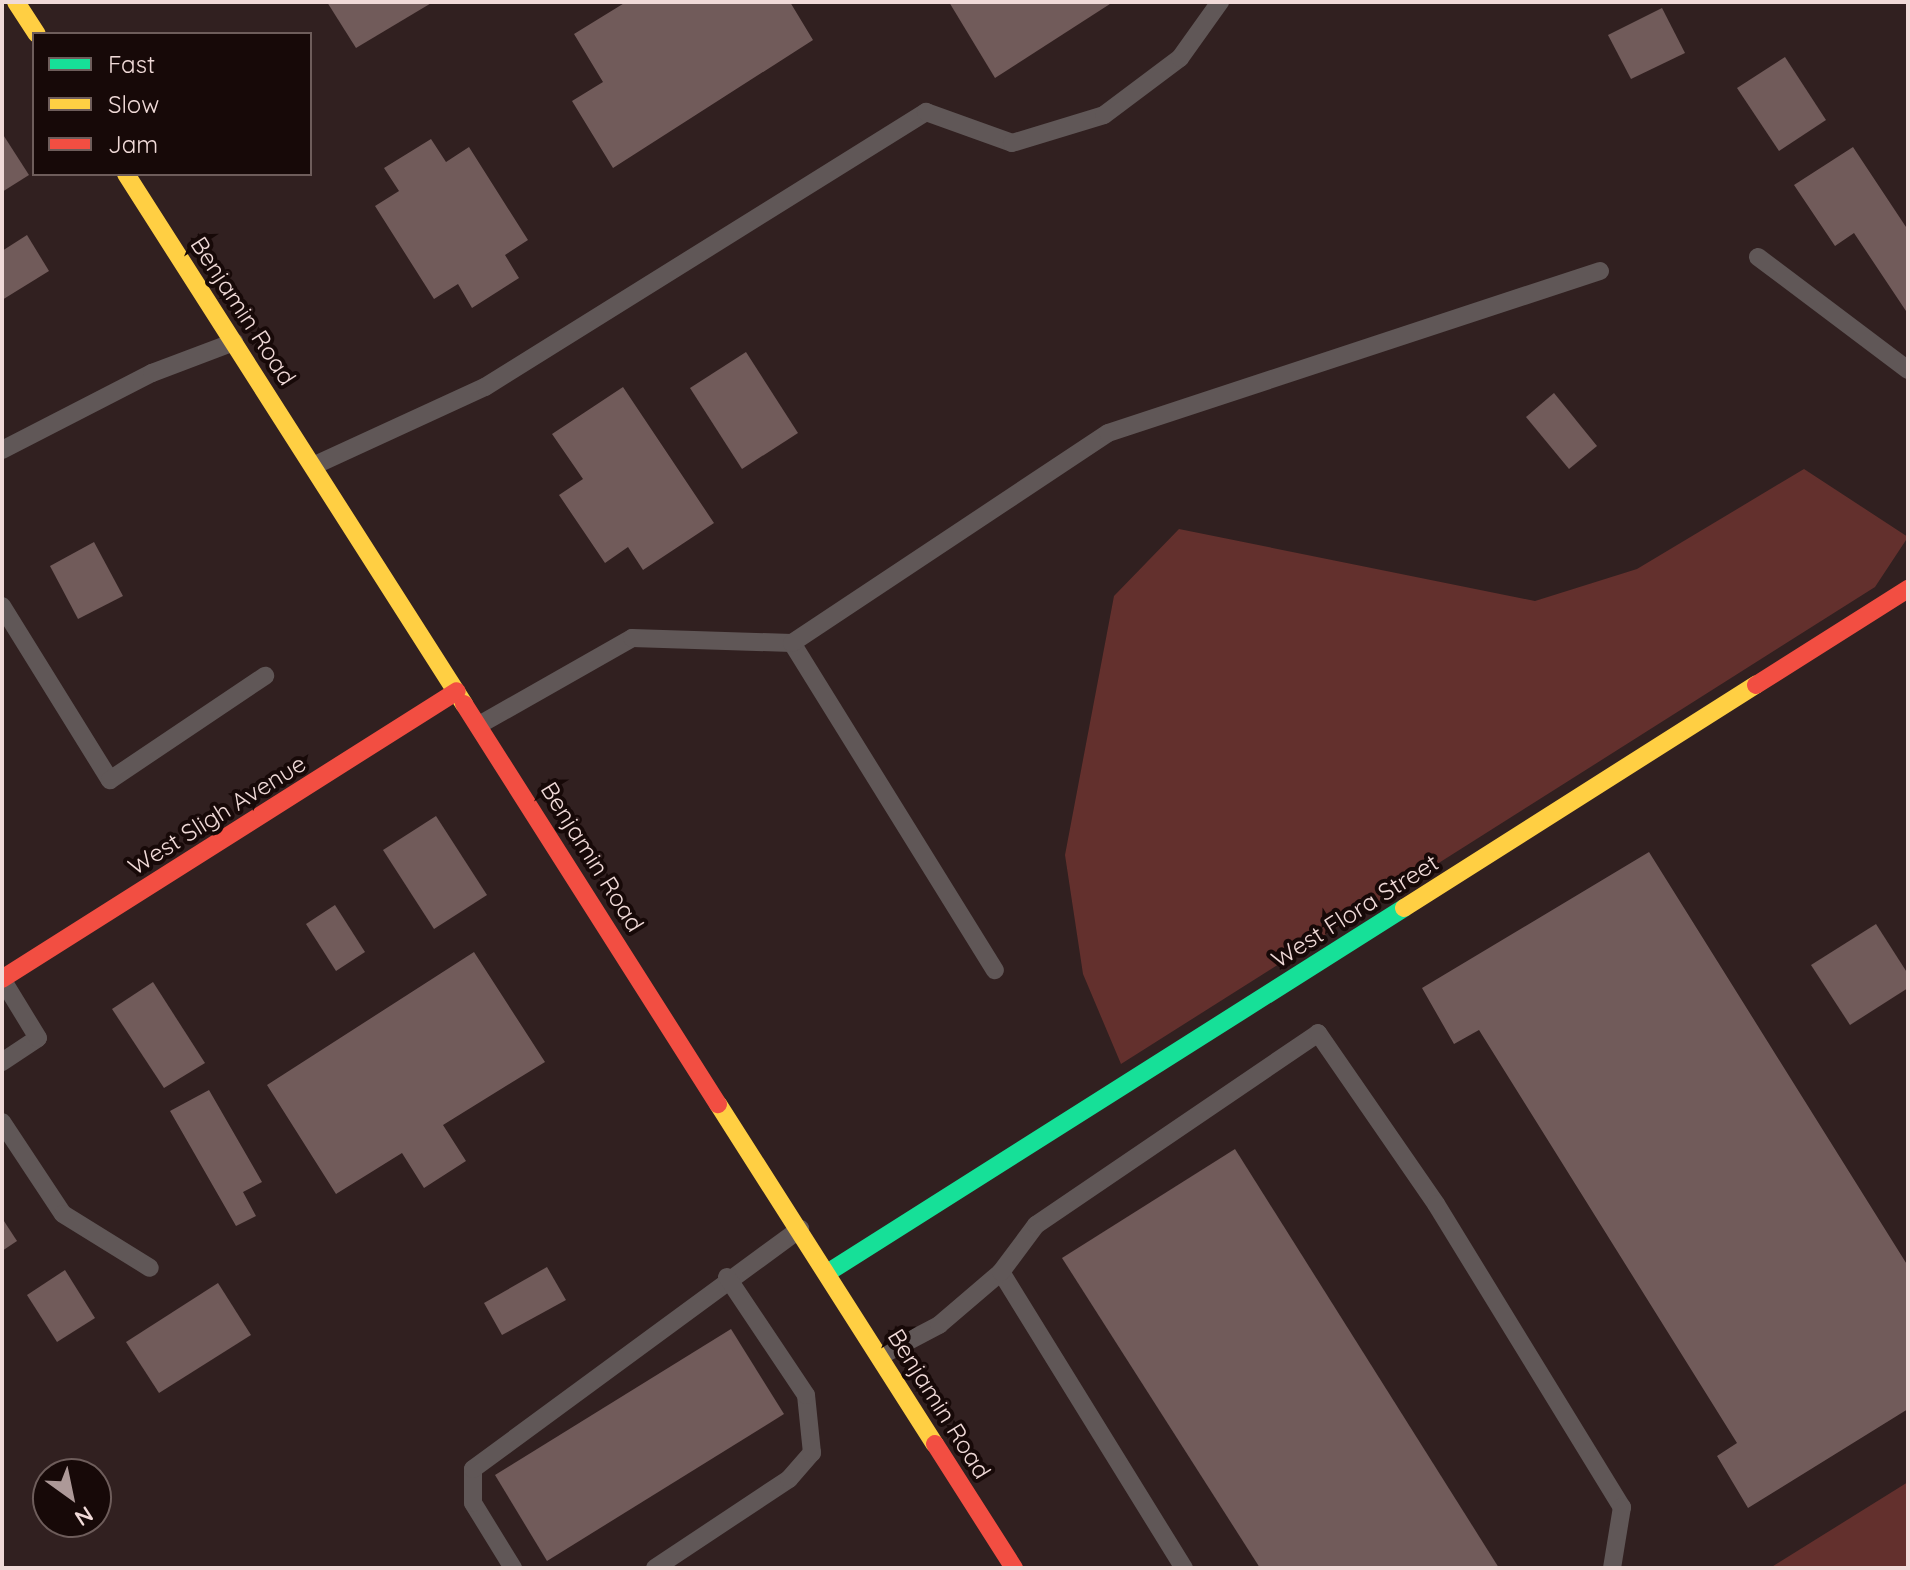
<!DOCTYPE html>
<html>
<head>
<meta charset="utf-8">
<style>
  body { margin:0 }
  #map { position:relative; width:1910px; height:1570px; overflow:hidden; background:#312020; font-family:Quicksand,sans-serif }
  div>[style] { position:absolute }
  [style*='--x'] { left:calc(var(--x)*1px); top:calc(var(--y)*1px); width:calc(var(--w)*1px); rotate:calc(var(--a)*1deg) }
  .green>* { inset:0; background:#63302d }
  .building>* { inset:0; background:#715b5a }
  .lane>* { height:18px; margin:-9px; padding:0 9px; transform-origin:9px; border-radius:9px; background:#605757 }
  .fast>* { height:18px; margin:-9px; padding:0 9px; transform-origin:9px; border-radius:9px; background:#16e098 }
  .slow>* { height:18px; margin:-9px; padding:0 9px; transform-origin:9px; border-radius:9px; background:#ffcf43 }
  .jam>* { height:18px; margin:-9px; padding:0 9px; transform-origin:9px; border-radius:9px; background:#f24e42 }
  span { translate:-50% -50%; white-space:nowrap; text-align:center; line-height:1.15; -webkit-text-stroke:8px #170908; paint-order:stroke }
  .street-label { font-size:24px; color:#f0dad8 }
  .frame { position:absolute; inset:0; border:4px solid #f0dad8; pointer-events:none }
  .legend { position:absolute; left:32px; top:32px; width:280px; height:144px; box-sizing:border-box; background:#170908; border:2px solid #6e5d5b; margin:0; padding:10px 14px; list-style:none; font-size:24px; color:#f0dad8 }
  .legend li { display:flex; align-items:center; gap:16px; height:40px }
  .legend b { width:40px; border:2px solid #6e5d5b }
  .north { position:absolute; left:32px; top:1458px; width:80px; height:80px; box-sizing:border-box; background:#170908; border:2px solid #6e5d5b; border-radius:50%; rotate:147deg; font-size:22px; font-weight:700; line-height:32px; text-align:center; color:#f0dad8 }
  .north::after { content:''; display:block; margin:auto; width:28px; height:36px; background:#ad9998; clip-path:polygon(50% 0,100% 100%,50% 72%,0 100%) }
</style>
</head>
<body>
<div id="map">
  <div class="green">
    <i style="clip-path:polygon(1804px 469px,1908px 537px,1875px 587px,1121px 1064px,1083px 974px,1065px 855px,1114px 596px,1179px 529px,1535px 601px,1637px 569px)"></i>
    <i style="clip-path:polygon(1908px 1482px,1908px 1568px,1770px 1568px)"></i>
  </div>
  <div class="building">
    <i style="clip-path:polygon(327px 2px,433px 2px,356px 48px)"></i>
    <i style="clip-path:polygon(626px 2px,790px 2px,813px 40px,613px 168px,572px 101px,603px 82px,574px 34px)"></i>
    <i style="clip-path:polygon(949px 2px,1113px 2px,995px 78px)"></i>
    <i style="clip-path:polygon(1662px 8px,1685px 53px,1631px 79px,1608px 35px)"></i>
    <i style="clip-path:polygon(1785px 57px,1826px 120px,1779px 151px,1737px 88px)"></i>
    <i style="clip-path:polygon(2px 133px,29px 175px,2px 192px)"></i>
    <i style="clip-path:polygon(431px 139px,446px 162px,469px 147px,528px 240px,505px 255px,519px 278px,472px 308px,458px 284px,434px 299px,375px 206px,399px 191px,384px 168px)"></i>
    <i style="clip-path:polygon(1853px 147px,1908px 230px,1908px 314px,1854px 233px,1835px 246px,1794px 185px)"></i>
    <i style="clip-path:polygon(27px 235px,49px 271px,2px 300px,2px 251px)"></i>
    <i style="clip-path:polygon(746px 352px,798px 433px,742px 469px,690px 388px)"></i>
    <i style="clip-path:polygon(623px 387px,714px 523px,643px 570px,628px 547px,605px 563px,559px 495px,583px 479px,552px 434px)"></i>
    <i style="clip-path:polygon(1554px 393px,1597px 446px,1569px 469px,1526px 417px)"></i>
    <i style="clip-path:polygon(94px 542px,123px 596px,78px 619px,50px 566px)"></i>
    <i style="clip-path:polygon(436px 816px,487px 895px,434px 929px,383px 850px)"></i>
    <i style="clip-path:polygon(1649px 852px,1908px 1266px,1908px 1409px,1748px 1508px,1717px 1456px,1737px 1443px,1479px 1030px,1454px 1044px,1422px 988px)"></i>
    <i style="clip-path:polygon(335px 905px,365px 952px,336px 971px,306px 924px)"></i>
    <i style="clip-path:polygon(1876px 924px,1908px 974px,1908px 988px,1850px 1025px,1811px 965px)"></i>
    <i style="clip-path:polygon(474px 952px,545px 1062px,443px 1125px,466px 1161px,424px 1188px,402px 1153px,336px 1194px,267px 1085px)"></i>
    <i style="clip-path:polygon(153px 982px,205px 1063px,164px 1088px,112px 1009px)"></i>
    <i style="clip-path:polygon(209px 1090px,262px 1182px,243px 1192px,256px 1216px,236px 1226px,170px 1111px)"></i>
    <i style="clip-path:polygon(1235px 1149px,1499px 1568px,1260px 1568px,1062px 1258px)"></i>
    <i style="clip-path:polygon(2px 1218px,17px 1241px,2px 1251px)"></i>
    <i style="clip-path:polygon(547px 1267px,566px 1300px,502px 1335px,484px 1303px)"></i>
    <i style="clip-path:polygon(65px 1270px,95px 1318px,57px 1342px,27px 1295px)"></i>
    <i style="clip-path:polygon(218px 1283px,251px 1335px,159px 1393px,126px 1342px)"></i>
    <i style="clip-path:polygon(731px 1329px,784px 1414px,547px 1561px,495px 1475px)"></i>
  </div>
  <div class="lane">
    <i style="--x:1758;--y:257;--w:188;--a:37"></i>
    <i style="--x:2;--y:450;--w:169;--a:-27.2"></i>
    <i style="--x:152;--y:373;--w:88;--a:-20.7"></i>
    <i style="--x:313;--y:466;--w:189;--a:-24.7"></i>
    <i style="--x:485;--y:387;--w:520;--a:-31.95"></i>
    <i style="--x:926;--y:112;--w:91;--a:19.8"></i>
    <i style="--x:1012;--y:143;--w:96;--a:-16.9"></i>
    <i style="--x:1104;--y:115;--w:95;--a:-36.9"></i>
    <i style="--x:1180;--y:58;--w:69;--a:-54.5"></i>
    <i style="--x:2;--y:606;--w:205;--a:58.2"></i>
    <i style="--x:110;--y:780;--w:187;--a:-33.9"></i>
    <i style="--x:792;--y:643;--w:385;--a:58.2"></i>
    <i style="--x:479;--y:725;--w:176;--a:-29.6"></i>
    <i style="--x:632;--y:638;--w:160;--a:1.8"></i>
    <i style="--x:792;--y:643;--w:379;--a:-33.6"></i>
    <i style="--x:1108;--y:433;--w:518;--a:-18.23"></i>
    <i style="--x:2;--y:1062;--w:43;--a:-33.7"></i>
    <i style="--x:38;--y:1038;--w:69;--a:-121.4"></i>
    <i style="--x:2;--y:1122;--w:110;--a:56.5"></i>
    <i style="--x:63;--y:1214;--w:102;--a:31.8"></i>
    <i style="--x:1001;--y:1272;--w:348;--a:58.3"></i>
    <i style="--x:880;--y:1356;--w:67;--a:-27.7"></i>
    <i style="--x:939;--y:1325;--w:82;--a:-40.5"></i>
    <i style="--x:1001;--y:1272;--w:59;--a:-53.3"></i>
    <i style="--x:1036;--y:1225;--w:341;--a:-34.2"></i>
    <i style="--x:1318;--y:1033;--w:208;--a:55.4"></i>
    <i style="--x:1436;--y:1204;--w:356;--a:58.5"></i>
    <i style="--x:1622;--y:1507;--w:62;--a:99.3"></i>
    <i style="--x:513;--y:1568;--w:76;--a:-121.6"></i>
    <i style="--x:473;--y:1503;--w:34;--a:-90"></i>
    <i style="--x:473;--y:1469;--w:406;--a:-36.3"></i>
    <i style="--x:655;--y:1568;--w:161;--a:-33.6"></i>
    <i style="--x:789;--y:1479;--w:35;--a:-49"></i>
    <i style="--x:812;--y:1453;--w:58;--a:-95.9"></i>
    <i style="--x:806;--y:1395;--w:142;--a:-123.8"></i>
  </div>
  <div class="fast">
    <i style="--x:827;--y:1273;--w:683;--a:-32.32"></i>
  </div>
  <div class="slow">
    <i style="--x:16;--y:2;--w:38;--a:57"></i>
    <i style="--x:126;--y:174;--w:629;--a:57.47"></i>
    <i style="--x:1404;--y:908;--w:417;--a:-32.4"></i>
    <i style="--x:718;--y:1104;--w:403;--a:57.5"></i>
  </div>
  <div class="jam">
    <i style="--x:1756;--y:685;--w:180;--a:-32.3"></i>
    <i style="--x:464;--y:704;--w:474;--a:57.6"></i>
    <i style="--x:2;--y:979;--w:538;--a:-32.33"></i>
    <i style="--x:935;--y:1444;--w:147;--a:57.5"></i>
  </div>
  <div class="street-label">
    <span style="left:243px;top:311px;rotate:57deg">Benjamin Road</span>
    <span style="left:217px;top:815px;rotate:-32deg">West Sligh Avenue</span>
    <span style="left:592px;top:857px;rotate:58deg">Benjamin Road</span>
    <span style="left:1355px;top:911px;rotate:-32deg">West Flora Street</span>
    <span style="left:939px;top:1404px;rotate:58deg">Benjamin Road</span>
  </div>
  <div class="frame"></div>
  <ul class="legend">
  <li><b style="height:10px;background:#16e098"></b>Fast</li>
  <li><b style="height:10px;background:#ffcf43"></b>Slow</li>
  <li><b style="height:10px;background:#f24e42"></b>Jam</li>
  </ul>
  <div class="north">N</div>
</div>
</body>
</html>
